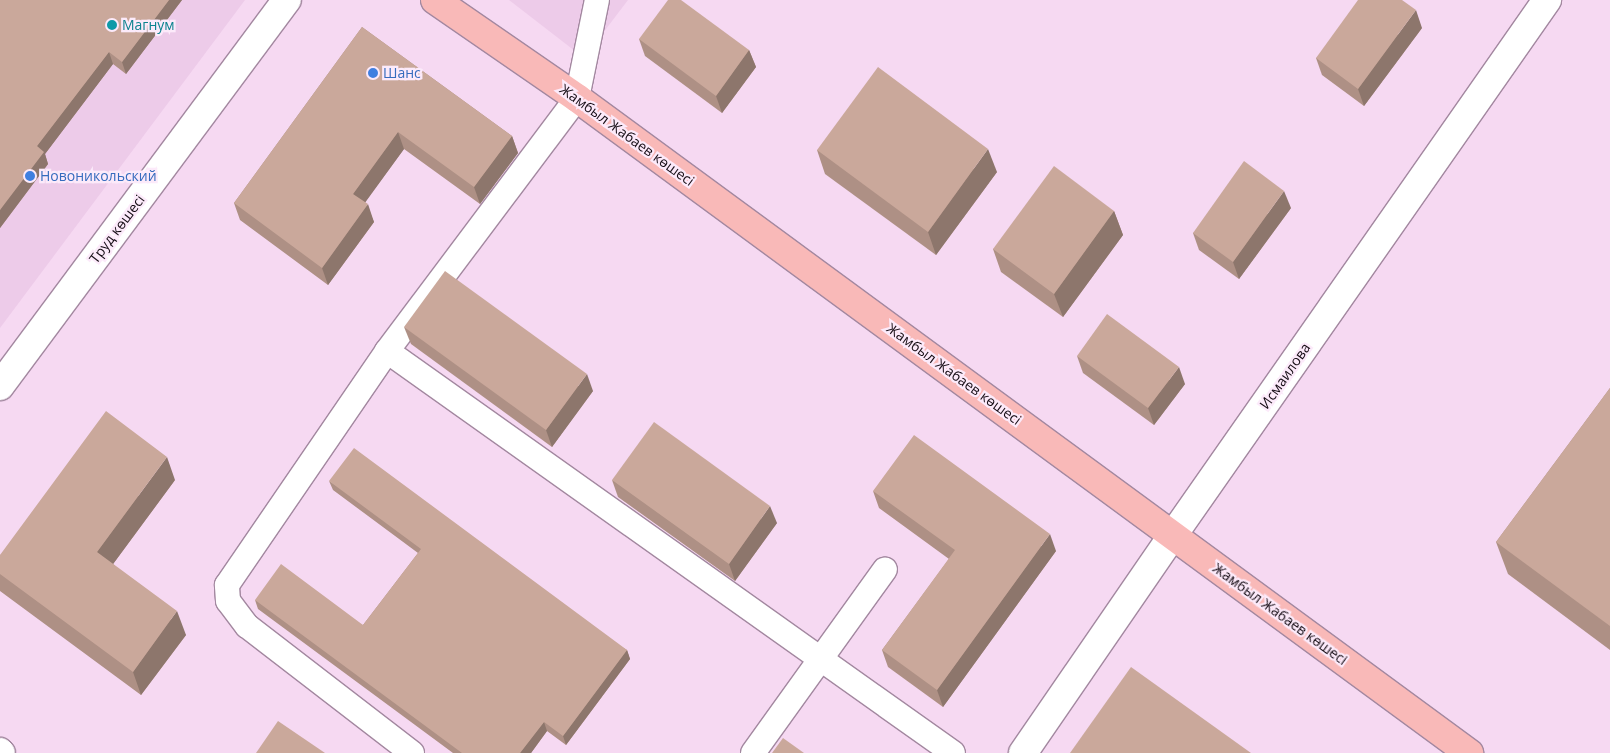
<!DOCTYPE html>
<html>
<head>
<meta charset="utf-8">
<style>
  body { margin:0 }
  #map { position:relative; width:1610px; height:753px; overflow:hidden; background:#f6d9f2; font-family:"Open Sans",sans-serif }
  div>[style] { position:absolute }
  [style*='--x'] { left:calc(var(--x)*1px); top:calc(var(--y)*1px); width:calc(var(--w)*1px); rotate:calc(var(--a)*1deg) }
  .built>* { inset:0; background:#edcbe9 }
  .roads { filter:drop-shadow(1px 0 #a388a0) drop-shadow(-1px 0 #a388a0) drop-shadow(0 1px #a388a0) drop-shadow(0 -1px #a388a0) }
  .service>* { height:24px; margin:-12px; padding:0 12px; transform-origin:12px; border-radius:12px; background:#fff }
  .minor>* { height:28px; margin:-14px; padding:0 14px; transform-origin:14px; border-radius:14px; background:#fff }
  .tertiary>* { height:28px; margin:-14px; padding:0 14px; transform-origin:14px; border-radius:14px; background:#fff }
  .primary>* { height:28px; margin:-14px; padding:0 14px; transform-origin:14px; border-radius:14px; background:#f9b9b8 }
  .wall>* { inset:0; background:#ae9085 }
  .shaded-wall>* { inset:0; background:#8d766c }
  .building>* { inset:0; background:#caa89b }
  .dots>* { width:14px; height:14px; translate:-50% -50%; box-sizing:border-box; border:2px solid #fceafa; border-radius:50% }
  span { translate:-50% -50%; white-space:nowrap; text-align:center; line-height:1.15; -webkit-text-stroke:4.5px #fceafa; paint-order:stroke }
  .culture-label { font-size:14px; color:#0d838f }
  .left { translate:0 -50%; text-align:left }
  .shop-label { font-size:14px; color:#366cbe }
  .street-label { font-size:14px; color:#150c14 }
</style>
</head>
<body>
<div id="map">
  <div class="built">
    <i style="clip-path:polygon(0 0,245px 0,0 328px)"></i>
    <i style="clip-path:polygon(509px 0,628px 0,584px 58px)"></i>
  </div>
  <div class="roads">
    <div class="service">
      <i style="--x:387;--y:351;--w:694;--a:35.38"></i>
      <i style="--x:412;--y:753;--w:208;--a:-142.4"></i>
      <i style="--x:247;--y:626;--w:31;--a:-127"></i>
      <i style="--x:228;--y:601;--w:16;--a:-94"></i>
      <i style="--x:227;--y:585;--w:283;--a:-55.6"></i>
      <i style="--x:387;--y:351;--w:316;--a:-53.1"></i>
      <i style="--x:577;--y:98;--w:100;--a:-78.5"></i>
      <i style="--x:753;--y:753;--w:226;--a:-54.3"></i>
    </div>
    <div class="minor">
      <i style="--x:0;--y:752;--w:1;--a:45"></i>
      <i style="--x:1023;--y:753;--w:265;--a:-55.5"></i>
    </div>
    <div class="tertiary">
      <i style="--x:0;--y:386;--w:481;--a:-53.4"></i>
      <i style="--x:1173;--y:535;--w:653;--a:-55.04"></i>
    </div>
    <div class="primary">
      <i style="--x:435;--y:0;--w:173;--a:34.6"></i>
      <i style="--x:577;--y:98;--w:1107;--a:36.29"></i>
    </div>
  </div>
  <div class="wall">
    <i style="clip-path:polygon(0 0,182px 0,126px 74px,113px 64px,45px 154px,48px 164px,0 228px)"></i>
    <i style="clip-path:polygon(362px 27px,512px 136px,518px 153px,480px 204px,404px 149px,365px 202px,374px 222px,328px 285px,240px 220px,234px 203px)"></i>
    <i style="clip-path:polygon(1422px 28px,1364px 106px,1322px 75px,1316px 58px)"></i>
    <i style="clip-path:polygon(639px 39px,749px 50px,756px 67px,722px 113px,645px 56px)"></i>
    <i style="clip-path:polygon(817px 150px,997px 172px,936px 255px,825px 174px)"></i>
    <i style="clip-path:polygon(1291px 208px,1239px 279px,1199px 250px,1193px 233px)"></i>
    <i style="clip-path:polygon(1114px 211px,1123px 235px,1063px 317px,1001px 272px,993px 249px)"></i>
    <i style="clip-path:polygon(404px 327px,593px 391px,552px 447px,411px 344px)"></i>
    <i style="clip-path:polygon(1077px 356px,1185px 384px,1154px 425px,1083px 373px)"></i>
    <i style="clip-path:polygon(1610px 388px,1610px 650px,1508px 574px,1496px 542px)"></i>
    <i style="clip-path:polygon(175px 480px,113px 564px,186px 635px,141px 695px,0 591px,0 555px)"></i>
    <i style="clip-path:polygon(612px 480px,777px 523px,735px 581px,618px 497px)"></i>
    <i style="clip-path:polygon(329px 481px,627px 650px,630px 659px,566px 745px,547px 731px,531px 753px,453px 753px,258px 609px,255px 600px,363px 625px,418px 553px,333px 490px)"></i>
    <i style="clip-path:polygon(873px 491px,1056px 551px,943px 707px,888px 667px,882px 650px,949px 559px,879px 508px)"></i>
  </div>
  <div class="shaded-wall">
    <i style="clip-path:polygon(169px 0,182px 0,126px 74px,122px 62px)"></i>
    <i style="clip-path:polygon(1416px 10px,1422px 28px,1364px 106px,1358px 89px)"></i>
    <i style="clip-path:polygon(749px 50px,756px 67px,722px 113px,716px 96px)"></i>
    <i style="clip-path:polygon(109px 52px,113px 64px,45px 154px,48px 164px,0 228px,0 210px,37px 146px)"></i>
    <i style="clip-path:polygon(398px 132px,404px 149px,359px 211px,353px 194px)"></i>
    <i style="clip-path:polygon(512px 136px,518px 153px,480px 204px,474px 187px)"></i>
    <i style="clip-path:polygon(988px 149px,997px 172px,936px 255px,928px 232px)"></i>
    <i style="clip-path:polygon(1284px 191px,1291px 208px,1239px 279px,1233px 262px)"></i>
    <i style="clip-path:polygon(368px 204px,374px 222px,328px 285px,322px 268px)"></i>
    <i style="clip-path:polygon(1114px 211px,1123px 235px,1063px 317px,1054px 294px)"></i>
    <i style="clip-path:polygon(1179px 367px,1185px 384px,1154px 425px,1148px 408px)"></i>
    <i style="clip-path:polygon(587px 374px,593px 391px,552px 447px,546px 430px)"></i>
    <i style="clip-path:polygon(167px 457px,175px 480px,105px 575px,97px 552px)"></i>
    <i style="clip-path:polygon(770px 506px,777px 523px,735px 581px,729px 564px)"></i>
    <i style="clip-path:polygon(1050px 534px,1056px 551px,943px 707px,937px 690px)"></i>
    <i style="clip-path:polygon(177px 611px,186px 635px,141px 695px,133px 672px)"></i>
    <i style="clip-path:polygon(627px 650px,630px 659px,566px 745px,563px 736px)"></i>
    <i style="clip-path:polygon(544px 722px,547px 731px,531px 753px,520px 753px)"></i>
  </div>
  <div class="building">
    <i style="clip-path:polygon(0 0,169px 0,122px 62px,109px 52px,37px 146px,44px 152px,0 210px)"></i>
    <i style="clip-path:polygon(668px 0,681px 0,749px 50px,716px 96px,639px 39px)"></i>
    <i style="clip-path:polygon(1358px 0,1402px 0,1416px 10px,1358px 89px,1316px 58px)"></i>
    <i style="clip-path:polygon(362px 27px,512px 136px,474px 187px,398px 132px,353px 194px,368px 204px,322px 268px,234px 203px)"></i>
    <i style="clip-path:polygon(878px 67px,988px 149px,928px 232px,817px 150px)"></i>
    <i style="clip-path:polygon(1244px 161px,1284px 191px,1233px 262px,1193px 233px)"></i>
    <i style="clip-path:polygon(1054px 166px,1114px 211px,1054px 294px,993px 249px)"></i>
    <i style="clip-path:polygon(445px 271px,587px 374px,546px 430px,404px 327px)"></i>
    <i style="clip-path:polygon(1107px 314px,1179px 367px,1148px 408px,1077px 356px)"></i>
    <i style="clip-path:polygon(1610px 388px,1610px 626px,1496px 542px)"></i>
    <i style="clip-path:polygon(106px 411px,167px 457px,97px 552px,177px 611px,133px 672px,0 574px,0 555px)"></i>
    <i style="clip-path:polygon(654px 422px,770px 506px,729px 564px,612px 480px)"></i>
    <i style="clip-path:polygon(914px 435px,1050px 534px,937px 690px,882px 650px,955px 550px,873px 491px)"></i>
    <i style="clip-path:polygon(354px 448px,627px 650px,563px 736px,544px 722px,520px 753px,462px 753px,255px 600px,281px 564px,363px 625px,421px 549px,329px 481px)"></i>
    <i style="clip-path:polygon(1131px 667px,1251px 753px,1070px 753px)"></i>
    <i style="clip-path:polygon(278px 721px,325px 753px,256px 753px)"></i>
    <i style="clip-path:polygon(783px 738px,804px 753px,772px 753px)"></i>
  </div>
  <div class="dots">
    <i style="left:112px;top:25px;background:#0f9aa8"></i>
    <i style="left:373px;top:73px;background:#3f7fe0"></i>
    <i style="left:30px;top:176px;background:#3f7fe0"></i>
  </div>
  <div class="culture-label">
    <span class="left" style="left:122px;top:25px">Магнум</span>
  </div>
  <div class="shop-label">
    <span class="left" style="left:383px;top:73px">Шанс</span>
    <span class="left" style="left:40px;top:176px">Новоникольский</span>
  </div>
  <div class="street-label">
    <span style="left:627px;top:135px;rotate:36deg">Жамбыл Жабаев көшесі</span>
    <span style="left:117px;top:229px;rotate:-53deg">Труд көшесі</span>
    <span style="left:954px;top:374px;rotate:36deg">Жамбыл Жабаев көшесі</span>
    <span style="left:1285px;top:376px;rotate:-55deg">Исмаилова</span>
    <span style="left:1280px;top:614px;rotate:36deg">Жамбыл Жабаев көшесі</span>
  </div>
</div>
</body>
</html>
